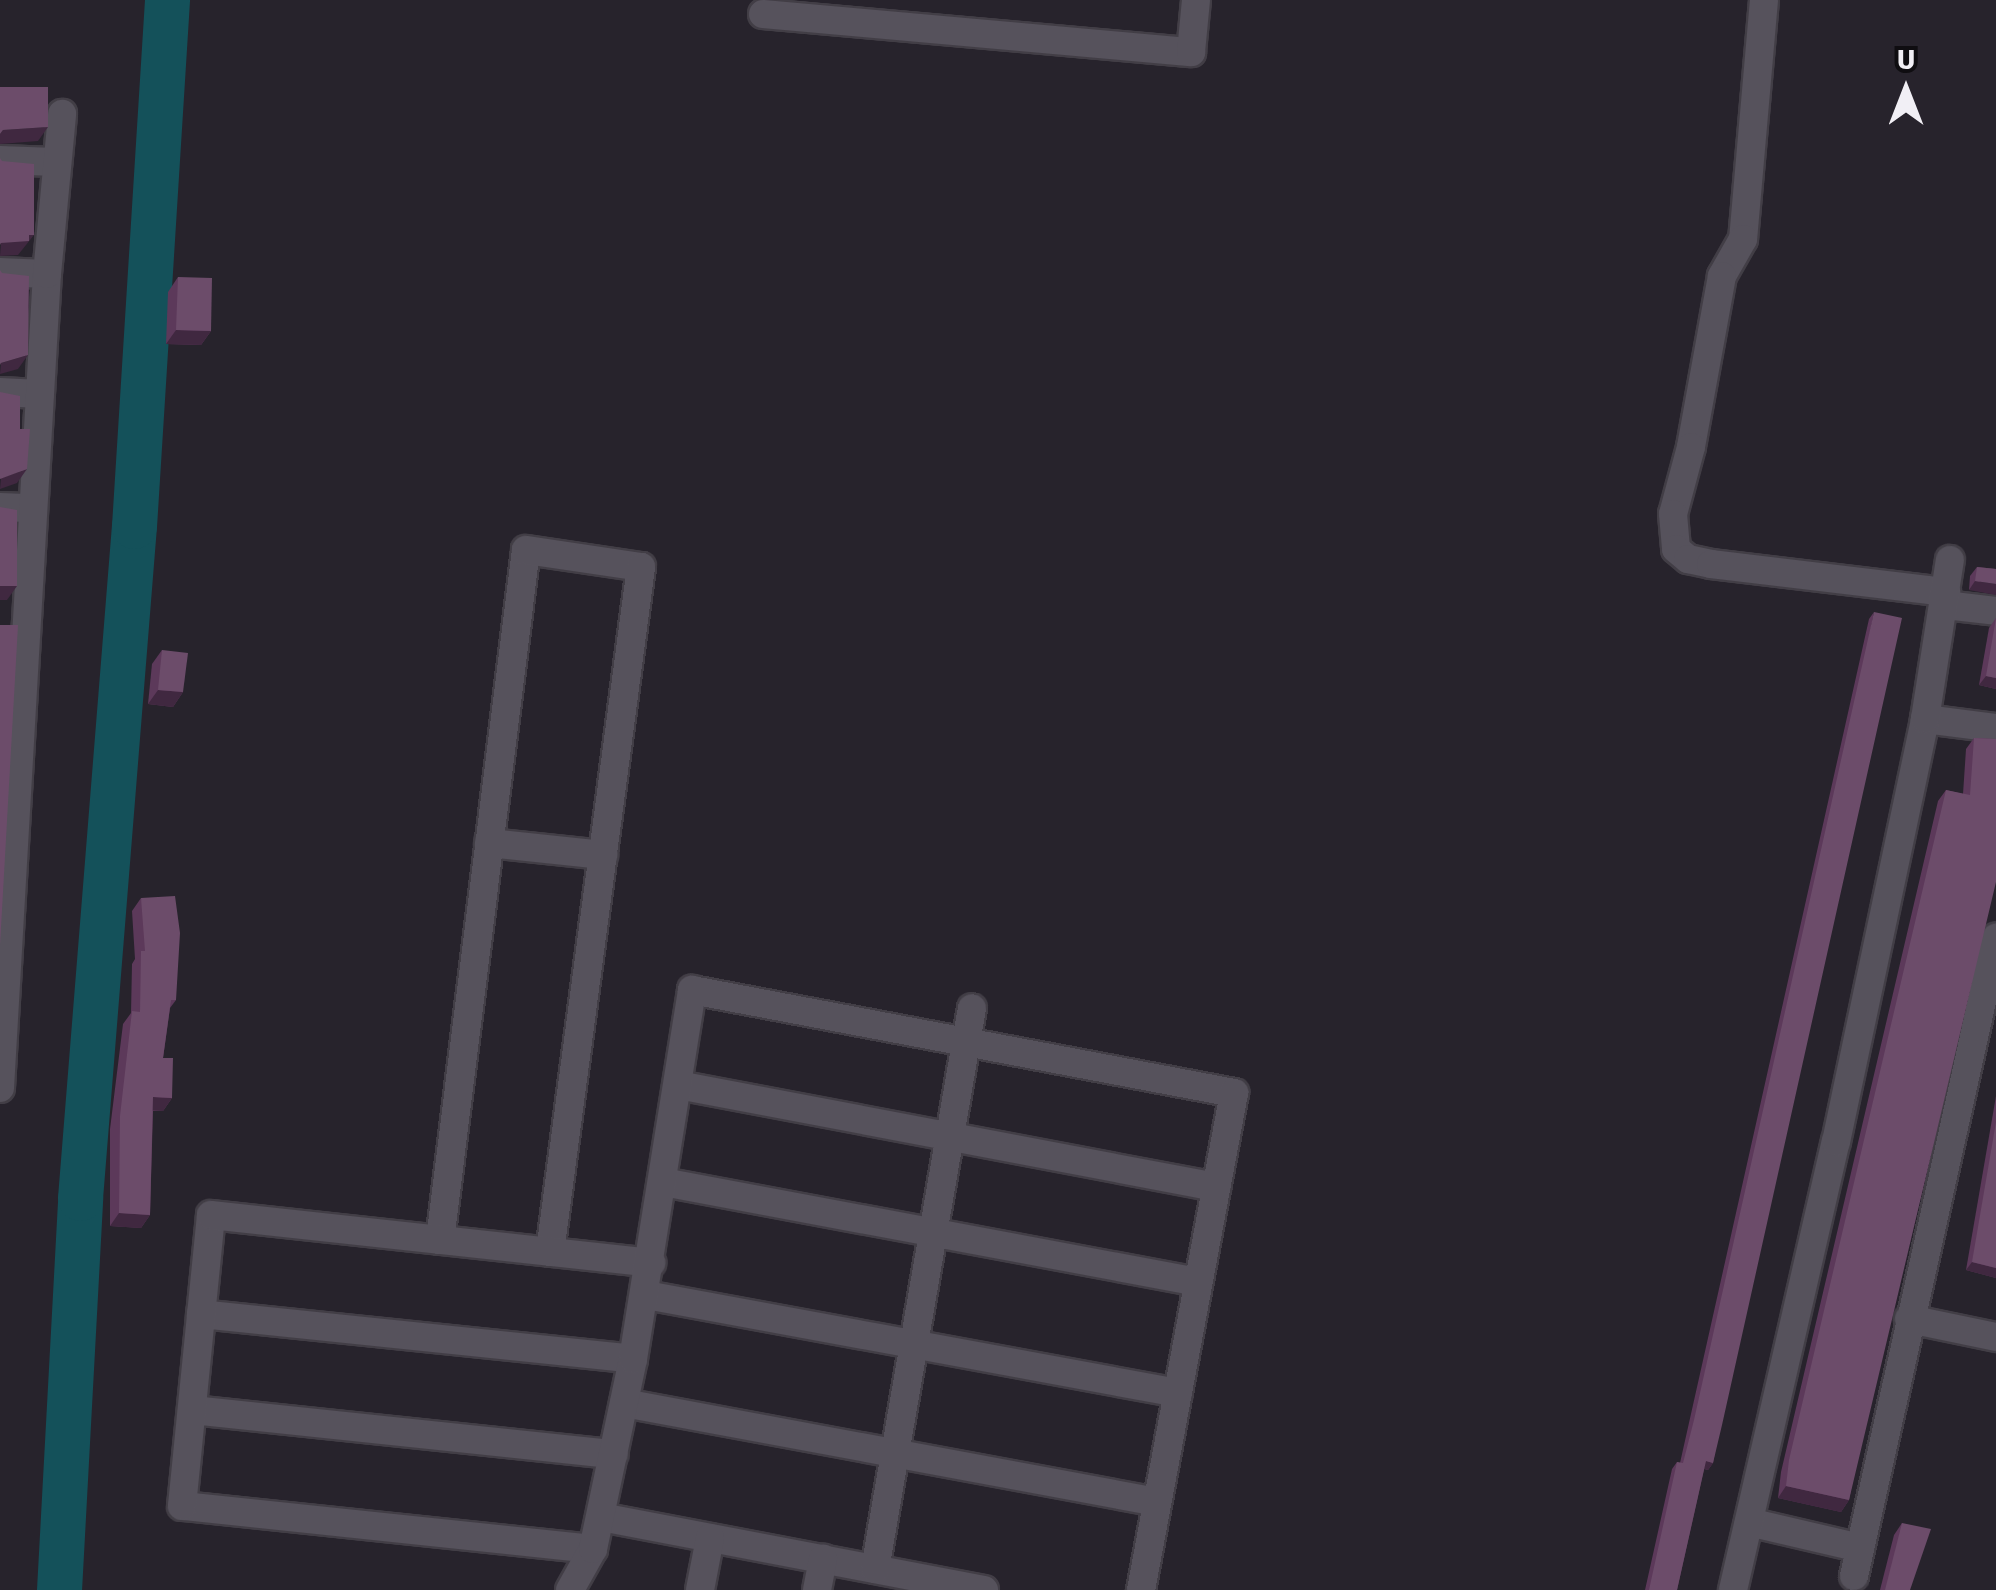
<!DOCTYPE html>
<html>
<head>
<meta charset="utf-8">
<style>
  body { margin:0 }
  #map { position:relative; width:1996px; height:1590px; overflow:hidden; background:#27232c; font-family:"Fira Sans",sans-serif }
  div>[style] { position:absolute }
  [style*='--x'] { left:calc(var(--x)*1px); top:calc(var(--y)*1px); width:calc(var(--w)*1px); rotate:calc(var(--a)*1deg) }
  .river>* { height:45px; margin:-22.5px; padding:0 22.5px; transform-origin:22.5px; border-radius:22.5px; background:#14515a }
  .roads { filter:drop-shadow(2px 0 #423e46) drop-shadow(-2px 0 #423e46) drop-shadow(0 2px #423e46) drop-shadow(0 -2px #423e46) }
  .minor>* { height:28px; margin:-14px; padding:0 14px; transform-origin:14px; border-radius:14px; background:#56525c }
  .wall>* { inset:0; background:#5c395a }
  .shaded-wall>* { inset:0; background:#402840 }
  .building>* { inset:0; background:#6c4c6a }
  span { translate:-50% -50%; white-space:nowrap; text-align:center; line-height:1.15; -webkit-text-stroke:10px #0f0d11; paint-order:stroke }
  .north { position:absolute; left:1856px; top:40px; width:100px; height:100px; -webkit-text-stroke:8px #0f0d11; paint-order:stroke; rotate:0deg; font-size:28px; font-weight:700; line-height:40px; text-align:center; color:#f1eff5 }
  .north::after { content:''; display:block; margin:auto; width:35px; height:45px; background:#f1eff5; clip-path:polygon(50% 0,100% 100%,50% 72%,0 100%) }
</style>
</head>
<body>
<div id="map">
  <div class="river">
    <i style="--x:59;--y:1590;--w:393;--a:-86.9"></i>
    <i style="--x:80;--y:1198;--w:674;--a:-85.41"></i>
    <i style="--x:134;--y:526;--w:527;--a:-86.41"></i>
  </div>
  <div class="roads">
    <div class="minor">
      <i style="--x:1764;--y:0;--w:240;--a:95"></i>
      <i style="--x:1743;--y:239;--w:43;--a:119.6"></i>
      <i style="--x:1722;--y:276;--w:174;--a:100.3"></i>
      <i style="--x:1691;--y:447;--w:69;--a:105"></i>
      <i style="--x:1673;--y:514;--w:35;--a:85"></i>
      <i style="--x:1676;--y:549;--w:16;--a:40"></i>
      <i style="--x:1688;--y:559;--w:24;--a:12"></i>
      <i style="--x:1711;--y:564;--w:237;--a:6.8"></i>
      <i style="--x:763;--y:14;--w:430;--a:5.1"></i>
      <i style="--x:1191;--y:52;--w:52;--a:-84.5"></i>
      <i style="--x:0;--y:160;--w:56;--a:2"></i>
      <i style="--x:0;--y:272;--w:47;--a:2.4"></i>
      <i style="--x:0;--y:392;--w:40;--a:2.9"></i>
      <i style="--x:0;--y:507;--w:33;--a:2"></i>
      <i style="--x:1945;--y:605;--w:51;--a:6.7"></i>
      <i style="--x:1925;--y:719;--w:72;--a:7.2"></i>
      <i style="--x:489;--y:843;--w:115;--a:6"></i>
      <i style="--x:678;--y:1085;--w:548;--a:10.74"></i>
      <i style="--x:0;--y:1088;--w:815;--a:-86.7"></i>
      <i style="--x:47;--y:274;--w:161;--a:-84.6"></i>
      <i style="--x:663;--y:1182;--w:544;--a:10.59"></i>
      <i style="--x:440;--y:1240;--w:695;--a:-82.9"></i>
      <i style="--x:526;--y:550;--w:116;--a:8.4"></i>
      <i style="--x:641;--y:567;--w:691;--a:97.57"></i>
      <i style="--x:646;--y:1295;--w:541;--a:10.44"></i>
      <i style="--x:201;--y:1314;--w:434;--a:5.9"></i>
      <i style="--x:1909;--y:1319;--w:89;--a:11.7"></i>
      <i style="--x:624;--y:1403;--w:542;--a:10.52"></i>
      <i style="--x:192;--y:1410;--w:424;--a:6"></i>
      <i style="--x:601;--y:1517;--w:390;--a:10.8"></i>
      <i style="--x:1749;--y:1522;--w:114;--a:13.2"></i>
      <i style="--x:593;--y:1549;--w:413;--a:-174"></i>
      <i style="--x:182;--y:1506;--w:292;--a:-84.3"></i>
      <i style="--x:211;--y:1215;--w:443;--a:6.2"></i>
      <i style="--x:875;--y:1569;--w:569;--a:-80.19"></i>
      <i style="--x:1854;--y:1576;--w:654;--a:-77.45"></i>
      <i style="--x:570;--y:1590;--w:47;--a:-60.7"></i>
      <i style="--x:593;--y:1549;--w:194;--a:-78.1"></i>
      <i style="--x:633;--y:1359;--w:374;--a:-80.9"></i>
      <i style="--x:692;--y:990;--w:552;--a:10.76"></i>
      <i style="--x:1234;--y:1093;--w:506;--a:100.6"></i>
      <i style="--x:700;--y:1590;--w:53;--a:-79.1"></i>
      <i style="--x:817;--y:1590;--w:32;--a:-79"></i>
      <i style="--x:1733;--y:1590;--w:460;--a:-77.1"></i>
      <i style="--x:1836;--y:1142;--w:432;--a:-78.1"></i>
      <i style="--x:1925;--y:719;--w:161;--a:-81.1"></i>
    </div>
  </div>
  <div class="wall">
    <i style="clip-path:polygon(178px 277px,211px 331px,201px 345px,166px 344px,168px 292px)"></i>
    <i style="clip-path:polygon(1977px 567px,1996px 569px,1969px 590px,1970px 576px)"></i>
    <i style="clip-path:polygon(1874px 612px,1713px 1463px,1708px 1470px,1704px 1469px,1677px 1590px,1645px 1590px,1672px 1469px,1677px 1462px,1680px 1463px,1869px 619px)"></i>
    <i style="clip-path:polygon(1996px 618px,1996px 689px,1979px 685px,1989px 628px)"></i>
    <i style="clip-path:polygon(162px 650px,183px 692px,173px 707px,148px 704px,152px 664px)"></i>
    <i style="clip-path:polygon(1974px 738px,1996px 739px,1849px 1500px,1841px 1512px,1778px 1498px,1781px 1472px,1938px 801px,1946px 790px,1963px 794px,1966px 749px)"></i>
    <i style="clip-path:polygon(141px 898px,176px 1000px,170px 1008px,163px 1058px,172px 1098px,163px 1111px,153px 1111px,150px 1215px,141px 1228px,110px 1226px,110px 1129px,123px 1024px,131px 1013px,132px 964px,135px 959px,132px 911px)"></i>
    <i style="clip-path:polygon(1996px 1096px,1996px 1278px,1966px 1270px)"></i>
    <i style="clip-path:polygon(1902px 1523px,1910px 1590px,1880px 1590px,1894px 1535px)"></i>
  </div>
  <div class="shaded-wall">
    <i style="clip-path:polygon(48px 127px,38px 141px,0 144px,0 134px,3px 130px)"></i>
    <i style="clip-path:polygon(29px 235px,34px 235px,18px 255px,0 256px,1px 243px)"></i>
    <i style="clip-path:polygon(176px 330px,211px 331px,201px 345px,166px 344px)"></i>
    <i style="clip-path:polygon(28px 355px,18px 369px,0 374px,1px 363px)"></i>
    <i style="clip-path:polygon(27px 469px,17px 483px,0 489px,1px 478px)"></i>
    <i style="clip-path:polygon(1975px 581px,1996px 584px,1996px 595px,1969px 590px)"></i>
    <i style="clip-path:polygon(0 586px,17px 586px,7px 600px,0 600px)"></i>
    <i style="clip-path:polygon(1986px 676px,1996px 678px,1996px 689px,1979px 685px)"></i>
    <i style="clip-path:polygon(158px 690px,183px 692px,173px 707px,148px 704px)"></i>
    <i style="clip-path:polygon(153px 1097px,172px 1098px,163px 1111px,144px 1110px)"></i>
    <i style="clip-path:polygon(119px 1213px,150px 1215px,141px 1228px,110px 1226px)"></i>
    <i style="clip-path:polygon(1972px 1262px,1996px 1268px,1996px 1278px,1966px 1270px)"></i>
    <i style="clip-path:polygon(1706px 1461px,1713px 1463px,1708px 1470px,1701px 1468px)"></i>
    <i style="clip-path:polygon(1786px 1486px,1849px 1500px,1841px 1512px,1778px 1498px)"></i>
  </div>
  <div class="building">
    <i style="clip-path:polygon(0 87px,48px 87px,48px 127px,3px 130px,0 134px)"></i>
    <i style="clip-path:polygon(0 158px,2px 161px,34px 164px,34px 235px,29px 235px,29px 241px,1px 243px,0 245px)"></i>
    <i style="clip-path:polygon(0 270px,2px 273px,29px 276px,28px 355px,1px 363px,0 365px)"></i>
    <i style="clip-path:polygon(178px 277px,212px 278px,211px 331px,176px 330px)"></i>
    <i style="clip-path:polygon(0 392px,20px 396px,20px 429px,30px 429px,27px 469px,0 479px)"></i>
    <i style="clip-path:polygon(0 507px,17px 510px,17px 586px,0 586px)"></i>
    <i style="clip-path:polygon(1977px 567px,1996px 569px,1996px 584px,1975px 581px)"></i>
    <i style="clip-path:polygon(1874px 612px,1902px 618px,1722px 1425px,1713px 1463px,1706px 1461px,1677px 1590px,1649px 1590px,1677px 1462px,1683px 1463px,1694px 1420px)"></i>
    <i style="clip-path:polygon(1996px 618px,1996px 678px,1986px 676px)"></i>
    <i style="clip-path:polygon(0 625px,18px 625px,0 945px)"></i>
    <i style="clip-path:polygon(162px 650px,188px 653px,183px 692px,158px 690px)"></i>
    <i style="clip-path:polygon(1974px 738px,1996px 739px,1996px 882px,1849px 1500px,1786px 1486px,1789px 1460px,1946px 790px,1970px 795px)"></i>
    <i style="clip-path:polygon(175px 896px,180px 933px,176px 1000px,171px 1000px,163px 1058px,173px 1058px,172px 1098px,153px 1097px,150px 1215px,119px 1213px,120px 1116px,132px 1011px,140px 1012px,141px 951px,145px 951px,141px 898px)"></i>
    <i style="clip-path:polygon(1996px 1122px,1996px 1268px,1972px 1262px)"></i>
    <i style="clip-path:polygon(1902px 1523px,1931px 1529px,1910px 1590px,1885px 1590px)"></i>
  </div>
  <div class="north">U</div>
</div>
</body>
</html>
